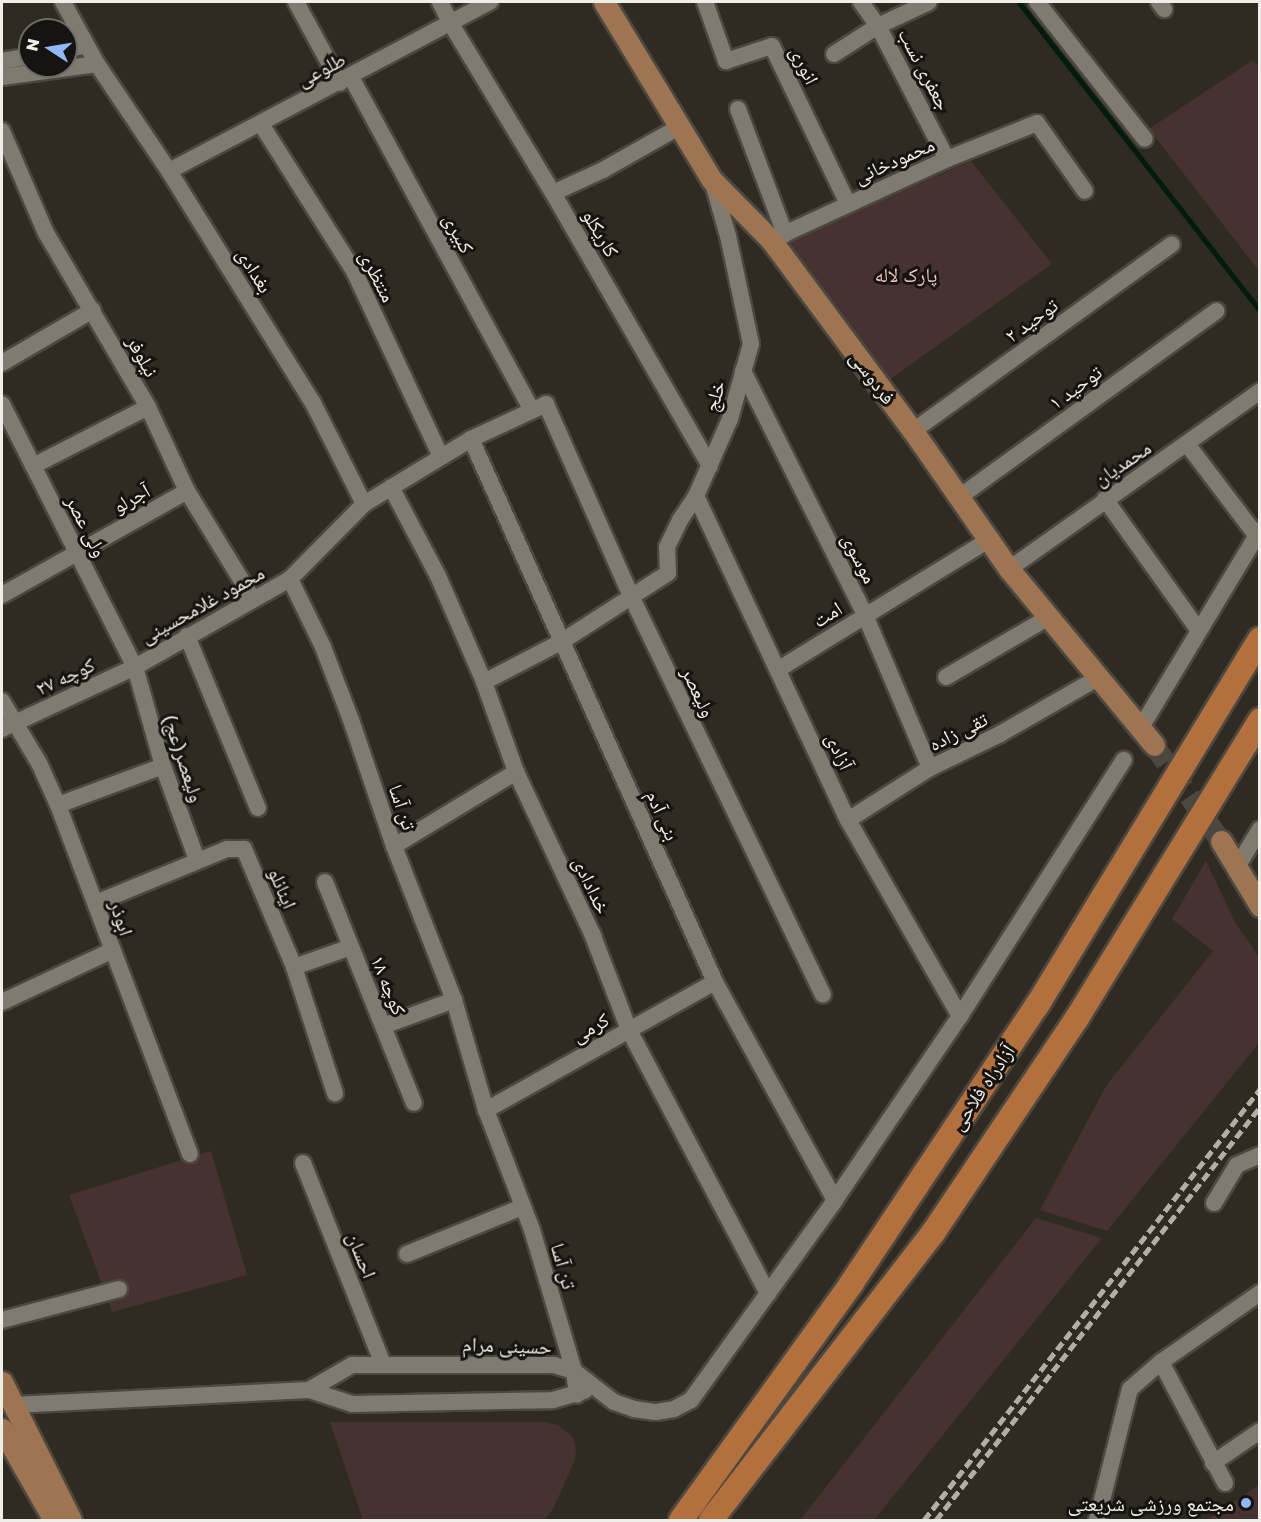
<!DOCTYPE html>
<html>
<head>
<meta charset="utf-8">
<style>
  body { margin:0 }
  #map { position:relative; width:1261px; height:1522px; overflow:hidden; background:#2f2b22; font-family:"Golos Text","Noto Naskh Arabic",sans-serif }
  div>[style] { position:absolute }
  [style*='--x'] { left:calc(var(--x)*1px); top:calc(var(--y)*1px); width:calc(var(--w)*1px); rotate:calc(var(--a)*1deg) }
  .green>* { inset:0; background:#463231 }
  .stream>* { height:4.5px; margin:-2.25px; padding:0 2.25px; transform-origin:2.25px; border-radius:2.25px; background:#011c0e }
  .major-tunnel>* { height:21px; margin-top:-10.5px; transform-origin:0; background:repeating-linear-gradient(90deg,#4c4840 0 21px,transparent 0 31px) }
  .roads { filter:drop-shadow(2px 0 #4b4840) drop-shadow(-2px 0 #4b4840) drop-shadow(0 2px #4b4840) drop-shadow(0 -2px #4b4840) }
  .minor>* { height:16px; margin:-8px; padding:0 8px; transform-origin:8px; border-radius:8px; background:#7f7b70 }
  .major>* { height:21px; margin:-10.5px; padding:0 10.5px; transform-origin:10.5px; border-radius:10.5px; background:#9f7451 }
  .highway>* { height:24px; margin:-12px; padding:0 12px; transform-origin:12px; border-radius:12px; background:#b4703c }
  .rail>* { height:4.5px; margin-top:-2.25px; transform-origin:0; background:repeating-linear-gradient(90deg,#b0aea7 0 9px,transparent 0 13.5px) }
  .dots>* { width:16px; height:16px; translate:-50% -50%; box-sizing:border-box; border:3px solid #161410; border-radius:50% }
  span { translate:-50% -50%; white-space:nowrap; text-align:center; line-height:1.15; -webkit-text-stroke:6px #161410; paint-order:stroke }
  .street-label { font-size:20px; color:#f0eee8 }
  .park-label { font-size:20px; color:#f8c4c1 }
  .poi-label { font-size:20px; color:#f0eee8 }
  .right { translate:-100% -50%; text-align:right }
  .frame { position:absolute; inset:0; border:3px solid #f0eee8; pointer-events:none }
  .north { position:absolute; left:18px; top:18px; width:60px; height:60px; box-sizing:border-box; background:#161410; border:2px solid #6d6b66; border-radius:50%; rotate:282deg; font-size:16px; font-weight:700; line-height:24px; text-align:center; color:#f0eee8 }
  .north::after { content:''; display:block; margin:auto; width:21px; height:27px; background:#90b8fd; clip-path:polygon(50% 0,100% 100%,50% 72%,0 100%) }
</style>
</head>
<body>
<div id="map">
  <div class="green">
    <i style="clip-path:polygon(1253px 60px,1260px 68px,1259px 271px,1149px 129px)"></i>
    <i style="clip-path:polygon(971px 161px,1052px 264px,886px 382px,781px 245px)"></i>
    <i style="clip-path:polygon(1206px 861px,1235px 922px,1259px 957px,1259px 1043px,1107px 1231px,1040px 1210px,1106px 1086px,1213px 951px,1172px 919px)"></i>
    <i style="clip-path:polygon(211px 1151px,247px 1275px,112px 1312px,69px 1195px)"></i>
    <i style="clip-path:polygon(1036px 1218px,1102px 1238px,874px 1520px,800px 1520px)"></i>
    <i style="clip-path:polygon(330px 1422px,545px 1422px,558px 1425px,573px 1437px,576px 1449px,575px 1460px,553px 1509px,544px 1520px,363px 1520px)"></i>
    <i style="clip-path:polygon(1259px 1485px,1259px 1520px,1207px 1520px)"></i>
  </div>
  <div class="stream">
    <i style="--x:1019;--y:2;--w:392;--a:52"></i>
  </div>
  <div class="major-tunnel">
    <i style="--x:1154;--y:745;--w:117;--a:55.1"></i>
  </div>
  <div class="roads">
    <div class="minor">
      <i style="--x:63;--y:2;--w:71;--a:61.3"></i>
      <i style="--x:97;--y:64;--w:129;--a:56.1"></i>
      <i style="--x:169;--y:171;--w:273;--a:58.2"></i>
      <i style="--x:313;--y:403;--w:113;--a:63.2"></i>
      <i style="--x:296;--y:2;--w:92;--a:61.5"></i>
      <i style="--x:440;--y:2;--w:25;--a:63"></i>
      <i style="--x:451;--y:24;--w:197;--a:58.9"></i>
      <i style="--x:553;--y:193;--w:315;--a:60.1"></i>
      <i style="--x:705;--y:2;--w:63;--a:70.4"></i>
      <i style="--x:726;--y:61;--w:48;--a:-18.1"></i>
      <i style="--x:772;--y:46;--w:175;--a:64.3"></i>
      <i style="--x:861;--y:2;--w:29;--a:55"></i>
      <i style="--x:878;--y:26;--w:150;--a:62.6"></i>
      <i style="--x:1037;--y:2;--w:174;--a:51.8"></i>
      <i style="--x:1159;--y:2;--w:9;--a:54"></i>
      <i style="--x:66;--y:49;--w:20;--a:-9"></i>
      <i style="--x:834;--y:54;--w:52;--a:-32.5"></i>
      <i style="--x:878;--y:26;--w:56;--a:-25.2"></i>
      <i style="--x:2;--y:61;--w:28;--a:-10"></i>
      <i style="--x:2;--y:77;--w:96;--a:-7.8"></i>
      <i style="--x:351;--y:77;--w:378;--a:61.5"></i>
      <i style="--x:738;--y:109;--w:134;--a:69.4"></i>
      <i style="--x:261;--y:124;--w:174;--a:57.7"></i>
      <i style="--x:354;--y:271;--w:205;--a:64.9"></i>
      <i style="--x:2;--y:131;--w:111;--a:66.7"></i>
      <i style="--x:46;--y:233;--w:202;--a:59.6"></i>
      <i style="--x:148;--y:407;--w:93;--a:65.1"></i>
      <i style="--x:187;--y:491;--w:127;--a:58.6"></i>
      <i style="--x:169;--y:171;--w:363;--a:-27.8"></i>
      <i style="--x:553;--y:193;--w:55;--a:-24.7"></i>
      <i style="--x:603;--y:170;--w:87;--a:-29.5"></i>
      <i style="--x:771;--y:240;--w:194;--a:-24.7"></i>
      <i style="--x:947;--y:159;--w:97;--a:-21.8"></i>
      <i style="--x:1037;--y:123;--w:83;--a:54.8"></i>
      <i style="--x:2;--y:363;--w:105;--a:-30.2"></i>
      <i style="--x:743;--y:371;--w:273;--a:63.4"></i>
      <i style="--x:865;--y:615;--w:166;--a:67"></i>
      <i style="--x:2;--y:404;--w:295;--a:63.2"></i>
      <i style="--x:135;--y:667;--w:103;--a:74.2"></i>
      <i style="--x:163;--y:766;--w:100;--a:70.1"></i>
      <i style="--x:913;--y:431;--w:319;--a:-35.8"></i>
      <i style="--x:471;--y:439;--w:595;--a:65.8"></i>
      <i style="--x:715;--y:982;--w:249;--a:61.2"></i>
      <i style="--x:1187;--y:444;--w:114;--a:52.8"></i>
      <i style="--x:33;--y:466;--w:129;--a:-27.2"></i>
      <i style="--x:391;--y:487;--w:101;--a:62.2"></i>
      <i style="--x:438;--y:576;--w:116;--a:66.5"></i>
      <i style="--x:484;--y:682;--w:96;--a:70.4"></i>
      <i style="--x:516;--y:772;--w:181;--a:64.8"></i>
      <i style="--x:593;--y:936;--w:101;--a:69"></i>
      <i style="--x:629;--y:1030;--w:298;--a:62.2"></i>
      <i style="--x:696;--y:496;--w:358;--a:64.9"></i>
      <i style="--x:848;--y:820;--w:226;--a:60.3"></i>
      <i style="--x:958;--y:498;--w:319;--a:-35.9"></i>
      <i style="--x:1105;--y:499;--w:162;--a:54.5"></i>
      <i style="--x:1009;--y:569;--w:308;--a:-35.3"></i>
      <i style="--x:290;--y:579;--w:76;--a:64.1"></i>
      <i style="--x:323;--y:647;--w:78;--a:69"></i>
      <i style="--x:351;--y:720;--w:133;--a:71.2"></i>
      <i style="--x:394;--y:846;--w:165;--a:68.7"></i>
      <i style="--x:454;--y:1000;--w:115;--a:73.8"></i>
      <i style="--x:486;--y:1110;--w:129;--a:69"></i>
      <i style="--x:532;--y:1230;--w:147;--a:73.4"></i>
      <i style="--x:574;--y:1371;--w:24;--a:83"></i>
      <i style="--x:2;--y:595;--w:212;--a:-29.3"></i>
      <i style="--x:187;--y:636;--w:186;--a:67.6"></i>
      <i style="--x:779;--y:669;--w:248;--a:-31.6"></i>
      <i style="--x:946;--y:677;--w:119;--a:-30.2"></i>
      <i style="--x:484;--y:682;--w:87;--a:-27.5"></i>
      <i style="--x:561;--y:642;--w:127;--a:-32.8"></i>
      <i style="--x:668;--y:573;--w:26;--a:-92"></i>
      <i style="--x:667;--y:547;--w:30;--a:-64"></i>
      <i style="--x:680;--y:520;--w:29;--a:-56"></i>
      <i style="--x:696;--y:496;--w:84;--a:-66.2"></i>
      <i style="--x:730;--y:419;--w:78;--a:-74.4"></i>
      <i style="--x:751;--y:344;--w:110;--a:-102"></i>
      <i style="--x:728;--y:236;--w:58;--a:-105.9"></i>
      <i style="--x:2;--y:701;--w:72;--a:59.2"></i>
      <i style="--x:39;--y:763;--w:46;--a:65.7"></i>
      <i style="--x:58;--y:805;--w:373;--a:69.3"></i>
      <i style="--x:2;--y:729;--w:147;--a:-25"></i>
      <i style="--x:135;--y:667;--w:178;--a:-29.6"></i>
      <i style="--x:290;--y:579;--w:105;--a:-45.4"></i>
      <i style="--x:364;--y:504;--w:125;--a:-31.3"></i>
      <i style="--x:471;--y:439;--w:83;--a:-25"></i>
      <i style="--x:546;--y:404;--w:212;--a:66.1"></i>
      <i style="--x:632;--y:598;--w:440;--a:64.3"></i>
      <i style="--x:1140;--y:729;--w:232;--a:-58.9"></i>
      <i style="--x:58;--y:805;--w:112;--a:-20.4"></i>
      <i style="--x:848;--y:820;--w:97;--a:-32.4"></i>
      <i style="--x:930;--y:768;--w:78;--a:-25.9"></i>
      <i style="--x:1000;--y:734;--w:103;--a:-29.8"></i>
      <i style="--x:394;--y:846;--w:143;--a:-31.2"></i>
      <i style="--x:1237;--y:867;--w:44;--a:-58.8"></i>
      <i style="--x:325;--y:882;--w:238;--a:68.1"></i>
      <i style="--x:96;--y:903;--w:142;--a:-22.4"></i>
      <i style="--x:227;--y:849;--w:17;--a:0"></i>
      <i style="--x:244;--y:849;--w:128;--a:67"></i>
      <i style="--x:294;--y:967;--w:133;--a:72"></i>
      <i style="--x:294;--y:967;--w:60;--a:-19.3"></i>
      <i style="--x:2;--y:1002;--w:120;--a:-25.1"></i>
      <i style="--x:383;--y:1026;--w:76;--a:-20.1"></i>
      <i style="--x:486;--y:1110;--w:262;--a:-29.2"></i>
      <i style="--x:303;--y:1163;--w:216;--a:68.3"></i>
      <i style="--x:1214;--y:1203;--w:44;--a:-58.8"></i>
      <i style="--x:1237;--y:1165;--w:25;--a:-23"></i>
      <i style="--x:407;--y:1254;--w:124;--a:-22.2"></i>
      <i style="--x:2;--y:1320;--w:121;--a:-14.8"></i>
      <i style="--x:1161;--y:1362;--w:137;--a:62.1"></i>
      <i style="--x:309;--y:1390;--w:50;--a:-30.2"></i>
      <i style="--x:352;--y:1365;--w:202;--a:0"></i>
      <i style="--x:554;--y:1365;--w:21;--a:17"></i>
      <i style="--x:574;--y:1371;--w:51;--a:37.8"></i>
      <i style="--x:614;--y:1402;--w:21;--a:19"></i>
      <i style="--x:634;--y:1409;--w:22;--a:8"></i>
      <i style="--x:656;--y:1412;--w:18;--a:-9"></i>
      <i style="--x:674;--y:1409;--w:19;--a:-28"></i>
      <i style="--x:691;--y:1400;--w:246;--a:-54.2"></i>
      <i style="--x:835;--y:1200;--w:222;--a:-55.8"></i>
      <i style="--x:960;--y:1016;--w:304;--a:-57.4"></i>
      <i style="--x:14;--y:1405;--w:295;--a:-2.9"></i>
      <i style="--x:309;--y:1390;--w:45;--a:18"></i>
      <i style="--x:352;--y:1404;--w:201;--a:-1.1"></i>
      <i style="--x:553;--y:1400;--w:33;--a:-16"></i>
      <i style="--x:1213;--y:1463;--w:57;--a:-34.2"></i>
      <i style="--x:1097;--y:1520;--w:135;--a:-75.9"></i>
      <i style="--x:1130;--y:1389;--w:41;--a:-41.1"></i>
      <i style="--x:1161;--y:1362;--w:121;--a:-34.9"></i>
    </div>
    <div class="major">
      <i style="--x:604;--y:2;--w:208;--a:58.8"></i>
      <i style="--x:712;--y:180;--w:84;--a:45.5"></i>
      <i style="--x:771;--y:240;--w:238;--a:53.4"></i>
      <i style="--x:913;--y:431;--w:168;--a:55.2"></i>
      <i style="--x:1009;--y:569;--w:228;--a:50.5"></i>
      <i style="--x:1221;--y:841;--w:76;--a:59"></i>
      <i style="--x:2;--y:1382;--w:154;--a:63.4"></i>
      <i style="--x:2;--y:1429;--w:105;--a:60.3"></i>
    </div>
    <div class="highway">
      <i style="--x:681;--y:1520;--w:291;--a:-54.2"></i>
      <i style="--x:851;--y:1284;--w:337;--a:-56.3"></i>
      <i style="--x:1038;--y:1004;--w:427;--a:-58.7"></i>
      <i style="--x:711;--y:1520;--w:363;--a:-52.3"></i>
      <i style="--x:933;--y:1233;--w:259;--a:-56.2"></i>
      <i style="--x:1077;--y:1018;--w:350;--a:-58.4"></i>
    </div>
  </div>
  <div class="rail">
    <i style="--x:924;--y:1520;--w:546;--a:-52.06"></i>
    <i style="--x:936;--y:1520;--w:525;--a:-51.89"></i>
  </div>
  <div class="dots">
    <i style="left:1246px;top:1503px;background:#90b8fd"></i>
  </div>
  <div class="street-label">
    <span style="left:805px;top:65px;rotate:64deg">انوری</span>
    <span style="left:321px;top:69px;rotate:-27deg">طلوعی</span>
    <span style="left:925px;top:69px;rotate:62deg">جعفری نسب</span>
    <span style="left:894px;top:160px;rotate:-24deg">محمودخانی</span>
    <span style="left:459px;top:233px;rotate:62deg">کبیری</span>
    <span style="left:601px;top:233px;rotate:60deg">کاریکلو</span>
    <span style="left:255px;top:270px;rotate:58deg">بغدادی</span>
    <span style="left:378px;top:276px;rotate:63deg">منتظری</span>
    <span style="left:1031px;top:320px;rotate:-36deg">توحید ۲</span>
    <span style="left:143px;top:356px;rotate:61deg">نیلوفر</span>
    <span style="left:873px;top:377px;rotate:53deg">فردوسی</span>
    <span style="left:1075px;top:387px;rotate:-36deg">توحید ۱</span>
    <span style="left:714px;top:396px;rotate:-73deg">خلج</span>
    <span style="left:1122px;top:463px;rotate:-34deg">محمدیان</span>
    <span style="left:131px;top:498px;rotate:-29deg">آجرلو</span>
    <span style="left:87px;top:526px;rotate:63deg">ولی عصر</span>
    <span style="left:860px;top:558px;rotate:63deg">موسوی</span>
    <span style="left:202px;top:604px;rotate:-29deg">محمود غلامحسینی</span>
    <span style="left:827px;top:614px;rotate:-32deg">امت</span>
    <span style="left:65px;top:676px;rotate:-25deg">کوچه ۲۷</span>
    <span style="left:699px;top:692px;rotate:65deg">ولیعصر</span>
    <span style="left:958px;top:731px;rotate:-26deg">تقی زاده</span>
    <span style="left:840px;top:751px;rotate:65deg">آزادی</span>
    <span style="left:184px;top:758px;rotate:72deg">ولیعصر(عج)</span>
    <span style="left:403px;top:807px;rotate:71deg">تن آسا</span>
    <span style="left:663px;top:815px;rotate:66deg">بنی آدم</span>
    <span style="left:592px;top:885px;rotate:65deg">خدادادی</span>
    <span style="left:283px;top:888px;rotate:67deg">اینانلو</span>
    <span style="left:122px;top:918px;rotate:72deg">ابوذر</span>
    <span style="left:389px;top:985px;rotate:68deg">کوچه ۱۸</span>
    <span style="left:590px;top:1027px;rotate:-29deg">کرمی</span>
    <span style="left:982px;top:1087px;rotate:-56deg">آزادراه فلاحی</span>
    <span style="left:362px;top:1255px;rotate:68deg">احسان</span>
    <span style="left:564px;top:1266px;rotate:74deg">تن آسا</span>
    <span style="left:507px;top:1345px;rotate:2deg">حسینی مرام</span>
  </div>
  <div class="park-label">
    <span style="left:906px;top:274px">پارک لاله</span>
  </div>
  <div class="poi-label">
    <span class="right" style="left:1234px;top:1503px">مجتمع ورزشی شریعتی</span>
  </div>
  <div class="frame"></div>
  <div class="north">N</div>
</div>
</body>
</html>
